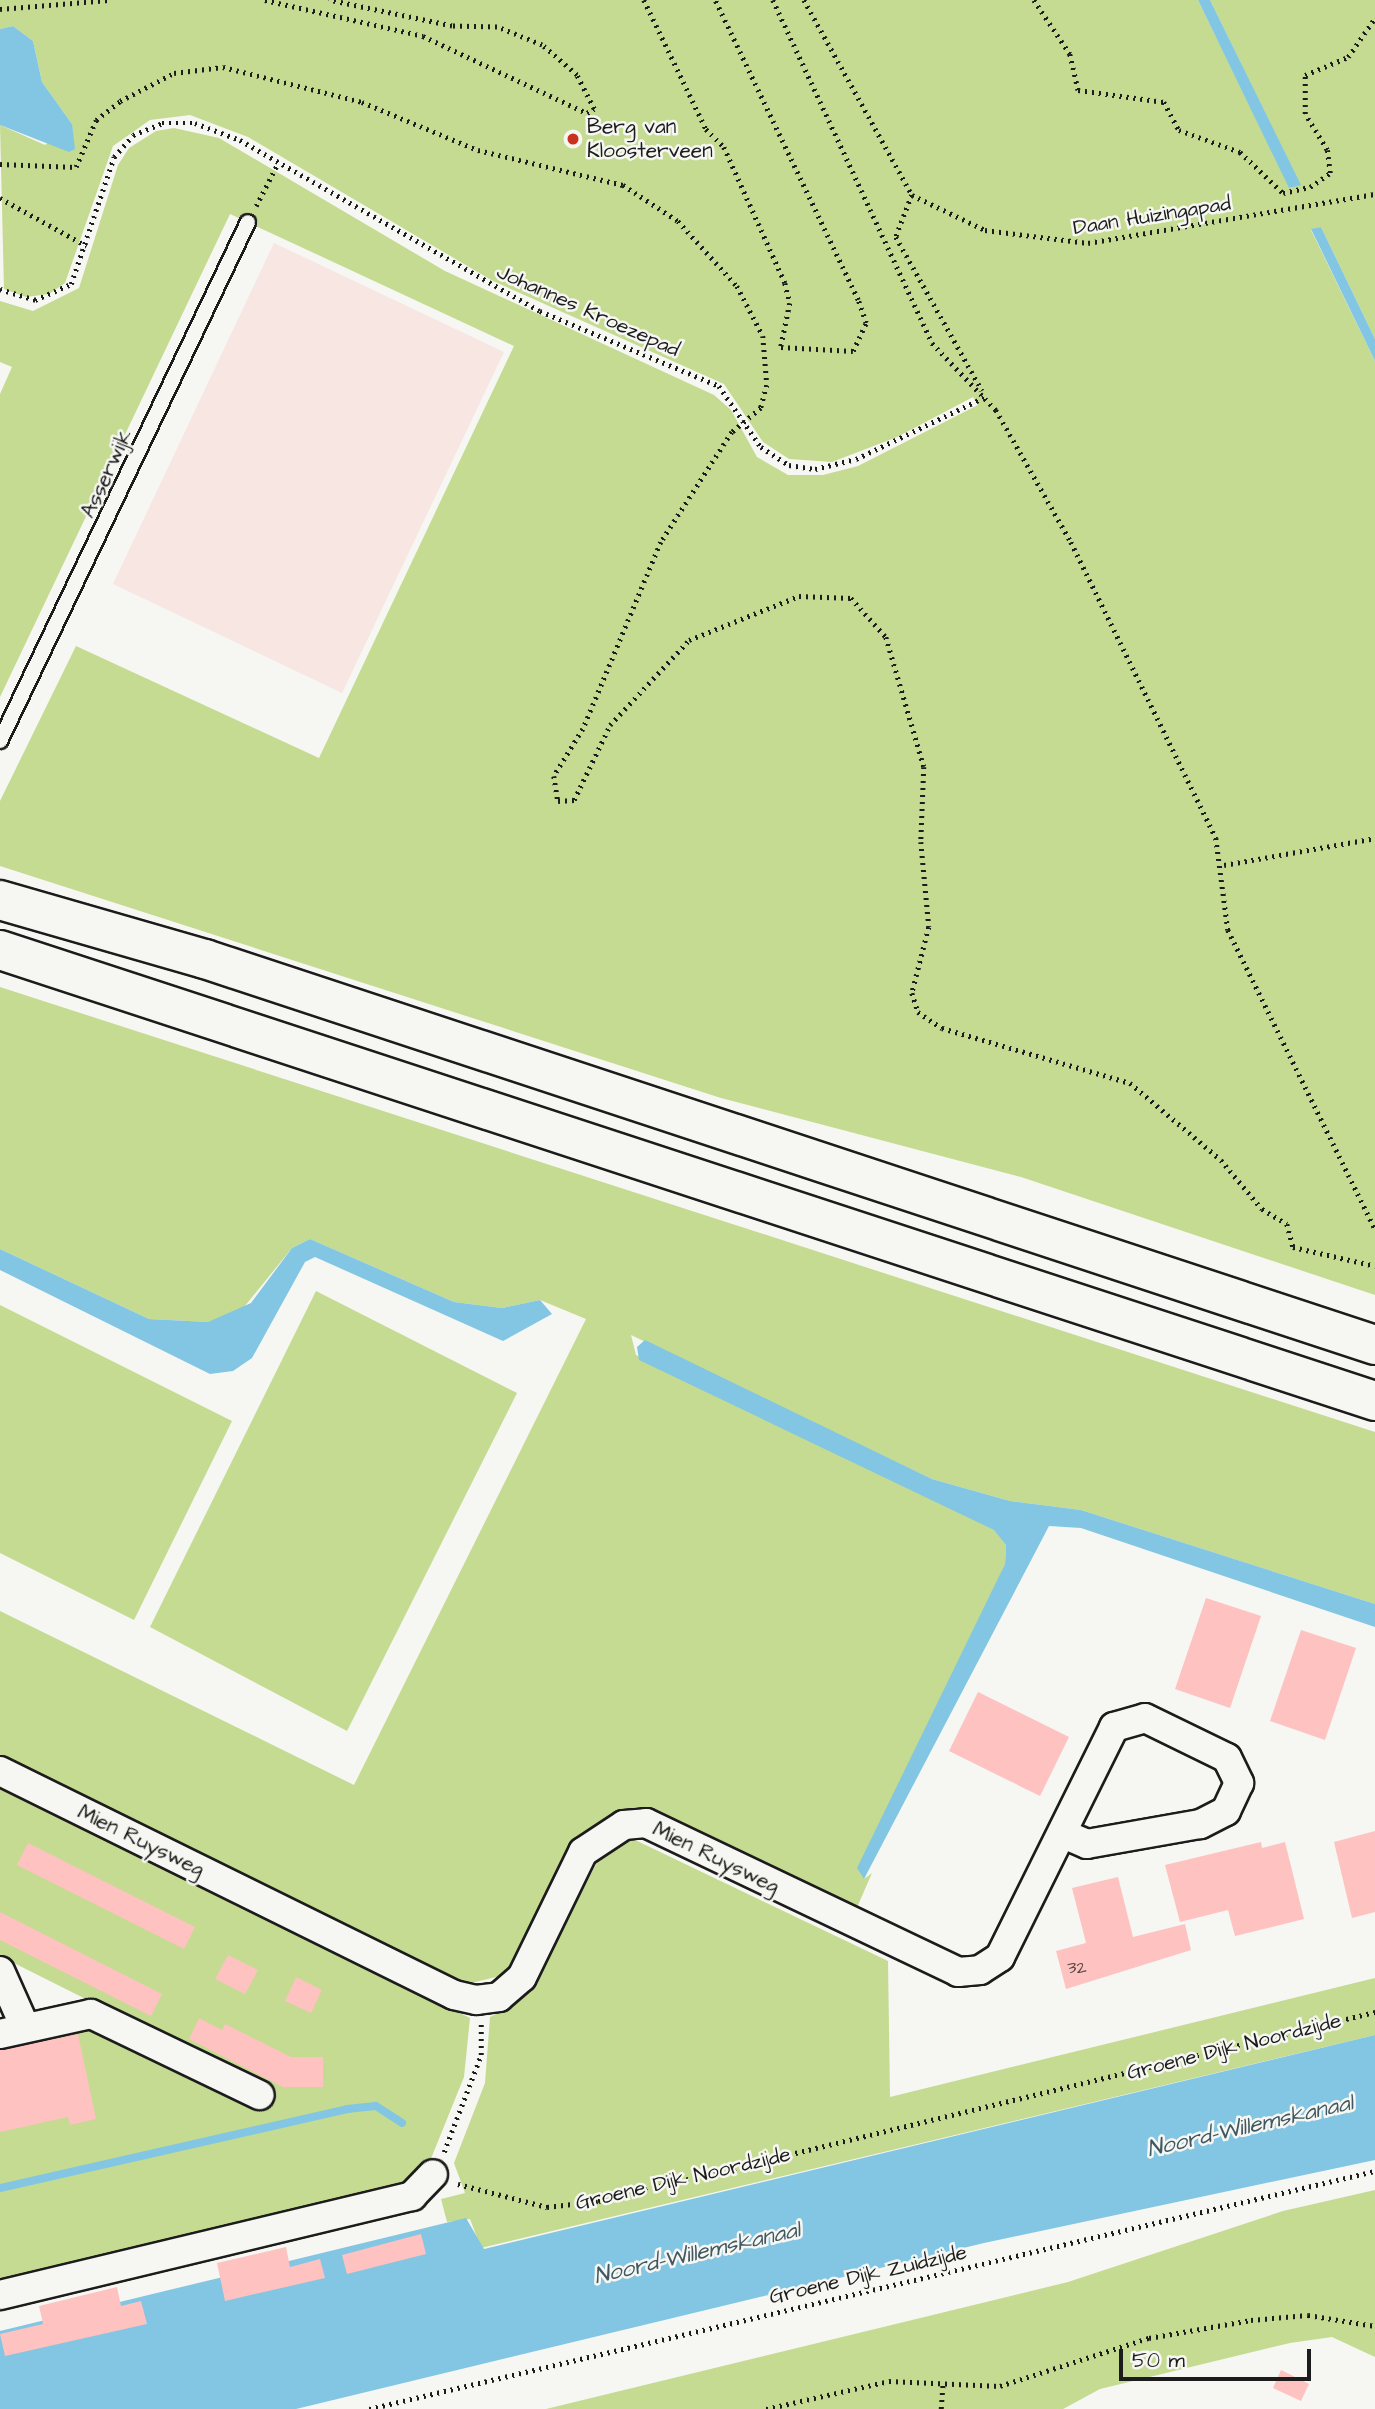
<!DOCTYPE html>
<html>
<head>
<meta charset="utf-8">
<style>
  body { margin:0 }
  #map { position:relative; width:1375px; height:2409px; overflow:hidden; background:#f6f6f2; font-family:"Architects Daughter",sans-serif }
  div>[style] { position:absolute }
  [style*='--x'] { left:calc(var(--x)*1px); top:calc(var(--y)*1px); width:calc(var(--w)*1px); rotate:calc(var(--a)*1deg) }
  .built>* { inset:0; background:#f8e6e3 }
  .green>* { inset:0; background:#c4db91 }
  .water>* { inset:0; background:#82c6e3 }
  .stream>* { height:8px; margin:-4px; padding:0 4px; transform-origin:4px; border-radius:4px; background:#82c6e3 }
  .building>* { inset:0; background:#fec2c0 }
  .path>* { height:4.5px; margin-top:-2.25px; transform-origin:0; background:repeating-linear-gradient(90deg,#1c1c1c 0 2px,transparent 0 7px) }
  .roads { filter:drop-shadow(2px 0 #1c1c1c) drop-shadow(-2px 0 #1c1c1c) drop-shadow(0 2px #1c1c1c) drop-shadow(0 -2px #1c1c1c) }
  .service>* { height:14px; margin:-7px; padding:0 7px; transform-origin:7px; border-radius:7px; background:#f6f6f2 }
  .minor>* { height:28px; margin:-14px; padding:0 14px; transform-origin:14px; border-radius:14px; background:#f6f6f2 }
  .motorway>* { height:38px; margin:-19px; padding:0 19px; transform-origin:19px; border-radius:19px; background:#f6f6f2 }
  .dots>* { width:19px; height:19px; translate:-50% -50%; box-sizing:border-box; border:4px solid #f6f6f2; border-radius:50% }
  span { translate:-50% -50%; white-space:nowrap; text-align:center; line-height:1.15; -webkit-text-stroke:5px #f6f6f2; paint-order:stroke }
  .number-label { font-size:18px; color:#544645 }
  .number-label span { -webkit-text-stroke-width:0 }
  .poi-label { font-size:21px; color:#1c1c1c }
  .left { translate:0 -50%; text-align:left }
  .street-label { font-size:21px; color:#1c1c1c }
  .water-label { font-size:23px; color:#405862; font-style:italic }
  .scale { position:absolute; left:1119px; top:2349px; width:192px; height:32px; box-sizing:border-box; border:4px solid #1c1c1c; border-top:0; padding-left:9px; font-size:21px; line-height:24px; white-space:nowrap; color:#1c1c1c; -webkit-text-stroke:5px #f6f6f2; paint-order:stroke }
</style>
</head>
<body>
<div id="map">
  <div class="built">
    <i style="clip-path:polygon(274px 243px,504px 352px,342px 693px,113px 584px)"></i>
  </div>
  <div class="green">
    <i style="clip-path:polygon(0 0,1198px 0,1290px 188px,1300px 184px,1210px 0,1375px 0,1375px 339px,1321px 227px,1311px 230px,1375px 361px,1375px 1295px,1021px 1177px,721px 1098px,0 866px,0 801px,76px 646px,319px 758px,514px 346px,230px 214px,0 697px,0 394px,12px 367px,0 362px,0 301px,33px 311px,79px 288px,118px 165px,129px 148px,156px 131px,174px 128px,219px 138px,445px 271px,714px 395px,731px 410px,757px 457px,788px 475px,823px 475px,858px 466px,978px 405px,973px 397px,897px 437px,832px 462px,789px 459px,763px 442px,724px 384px,493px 281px,248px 137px,190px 115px,150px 120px,113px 146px,65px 283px,49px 294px,26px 297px,4px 289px,0 125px,45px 145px,72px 124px,42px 82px,33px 41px,13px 26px,0 29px)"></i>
    <i style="clip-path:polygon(0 987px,1375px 1432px,1375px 1604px,1081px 1510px,1010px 1501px,932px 1479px,631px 1335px,636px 1355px,995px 1530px,1006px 1545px,1005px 1564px,864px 1879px,872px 1873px,855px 1912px,616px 1814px,578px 1840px,504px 1975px,459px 1986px,0 1758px,0 1611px,354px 1785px,586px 1319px,540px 1300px,502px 1308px,454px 1302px,310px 1239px,292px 1248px,240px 1312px,208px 1322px,149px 1319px,0 1249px)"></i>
    <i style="clip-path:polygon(316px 1291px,517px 1393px,347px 1731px,150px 1627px)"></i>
    <i style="clip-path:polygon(0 1305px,232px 1421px,134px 1620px,0 1553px)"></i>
    <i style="clip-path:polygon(0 1788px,470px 2018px,464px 2077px,430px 2161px,407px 2186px,0 2279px,0 2045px,84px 2025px,267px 2090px,0 1956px)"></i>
    <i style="clip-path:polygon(633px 1839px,888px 1961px,890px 2097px,1375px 1978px,1375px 2035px,481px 2248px,470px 2219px,447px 2222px,441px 2199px,465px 2193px,454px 2163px,485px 2083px,490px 2017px,515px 2004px,533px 1983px,602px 1853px)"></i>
    <i style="clip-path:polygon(1375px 2190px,1375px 2357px,1332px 2337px,1290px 2343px,1100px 2389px,1063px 2409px,546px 2409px,1068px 2282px,1283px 2211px)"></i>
  </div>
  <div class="water">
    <i style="clip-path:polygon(1198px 0,1210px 0,1301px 185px,1289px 188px)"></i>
    <i style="clip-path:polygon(13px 26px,33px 41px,42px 82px,72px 124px,75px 149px,69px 152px,0 125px,0 29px)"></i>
    <i style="clip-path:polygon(1321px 227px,1375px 339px,1375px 361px,1311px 229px)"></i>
    <i style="clip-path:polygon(310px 1239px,454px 1302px,502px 1308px,540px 1300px,552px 1314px,503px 1341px,315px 1257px,305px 1262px,252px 1358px,233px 1371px,210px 1374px,0 1270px,0 1249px,149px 1319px,208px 1322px,251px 1303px,292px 1248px)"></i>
    <i style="clip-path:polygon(645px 1340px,932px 1479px,1010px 1501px,1081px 1510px,1375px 1604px,1375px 1627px,1081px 1528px,1049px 1526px,864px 1879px,857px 1868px,1005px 1564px,1006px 1545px,994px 1530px,639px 1360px,637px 1347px)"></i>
    <i style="clip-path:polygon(1375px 2035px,1375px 2160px,984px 2243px,296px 2409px,0 2409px,0 2331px,466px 2218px,484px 2249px)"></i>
  </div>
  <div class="stream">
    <i style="--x:0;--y:2188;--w:356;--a:-12.8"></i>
    <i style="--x:347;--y:2109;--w:29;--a:-6"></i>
    <i style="--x:376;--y:2106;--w:31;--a:33"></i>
  </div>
  <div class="building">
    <i style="clip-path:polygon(1206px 1598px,1261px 1616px,1230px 1708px,1175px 1689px)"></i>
    <i style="clip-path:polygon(1301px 1630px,1356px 1648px,1325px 1740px,1270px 1721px)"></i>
    <i style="clip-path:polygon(978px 1692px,1069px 1737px,1040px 1796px,949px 1751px)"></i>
    <i style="clip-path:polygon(1375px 1831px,1375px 1912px,1352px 1918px,1334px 1842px)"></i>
    <i style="clip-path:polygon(1261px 1842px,1262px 1848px,1285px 1842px,1304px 1919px,1235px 1936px,1228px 1910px,1180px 1922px,1165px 1865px)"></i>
    <i style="clip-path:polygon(28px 1843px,195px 1927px,184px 1949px,17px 1865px)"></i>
    <i style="clip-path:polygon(1118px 1877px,1133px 1937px,1185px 1924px,1191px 1950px,1066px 1989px,1056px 1951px,1086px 1943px,1072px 1888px)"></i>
    <i style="clip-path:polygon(0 1912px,162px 1994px,151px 2016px,0 1940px)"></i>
    <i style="clip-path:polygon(228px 1955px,258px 1970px,245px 1994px,215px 1979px)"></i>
    <i style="clip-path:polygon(296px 1977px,322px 1990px,311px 2013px,285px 2001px)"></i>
    <i style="clip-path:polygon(199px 2018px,222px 2030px,225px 2024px,291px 2057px,323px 2057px,323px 2087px,283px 2087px,189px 2039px)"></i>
    <i style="clip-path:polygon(78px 2034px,96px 2119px,70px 2125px,68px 2117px,0 2132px,0 2050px)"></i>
    <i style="clip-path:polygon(421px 2234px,426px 2254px,347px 2274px,342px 2255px)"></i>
    <i style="clip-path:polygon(286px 2247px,290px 2267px,320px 2259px,325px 2278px,225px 2301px,217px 2263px)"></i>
    <i style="clip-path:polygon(117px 2287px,121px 2306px,141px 2301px,147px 2324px,5px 2356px,0 2334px,43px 2324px,39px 2306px)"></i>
    <i style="clip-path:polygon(1281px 2370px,1309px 2384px,1301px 2401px,1273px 2388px)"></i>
  </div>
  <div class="path">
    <i style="--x:265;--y:0;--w:162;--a:12.8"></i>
    <i style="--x:423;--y:36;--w:181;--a:25.2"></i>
    <i style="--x:587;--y:113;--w:8;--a:-30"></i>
    <i style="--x:594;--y:109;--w:38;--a:-117"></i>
    <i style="--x:577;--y:75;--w:46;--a:-139.4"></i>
    <i style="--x:542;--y:45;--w:48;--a:-158.2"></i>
    <i style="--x:497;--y:27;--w:45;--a:-178.7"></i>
    <i style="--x:452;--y:26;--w:126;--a:-168.1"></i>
    <i style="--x:644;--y:0;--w:143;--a:64.3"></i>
    <i style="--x:706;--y:129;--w:25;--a:45"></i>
    <i style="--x:724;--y:147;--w:149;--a:65.8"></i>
    <i style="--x:785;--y:283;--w:21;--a:76"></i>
    <i style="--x:790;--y:303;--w:45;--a:101.6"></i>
    <i style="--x:781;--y:347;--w:72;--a:3.2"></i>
    <i style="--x:853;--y:351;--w:31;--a:-65"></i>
    <i style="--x:866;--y:323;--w:24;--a:-109"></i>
    <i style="--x:858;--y:300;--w:332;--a:-115.5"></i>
    <i style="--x:773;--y:0;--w:378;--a:65.1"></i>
    <i style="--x:932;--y:343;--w:93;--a:46.3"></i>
    <i style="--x:996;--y:410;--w:152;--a:60.4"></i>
    <i style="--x:1071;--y:542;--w:330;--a:63.9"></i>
    <i style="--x:1216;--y:838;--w:93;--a:82.6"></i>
    <i style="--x:1228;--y:930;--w:333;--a:63.8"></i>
    <i style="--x:804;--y:0;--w:223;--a:61"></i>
    <i style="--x:912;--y:195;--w:81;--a:25.6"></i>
    <i style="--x:985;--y:230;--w:104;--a:7.2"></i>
    <i style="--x:1088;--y:243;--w:291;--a:-9.7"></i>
    <i style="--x:1034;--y:0;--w:65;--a:56.3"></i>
    <i style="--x:1070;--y:54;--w:37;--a:77"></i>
    <i style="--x:1078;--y:90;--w:87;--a:7.9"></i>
    <i style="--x:1164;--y:102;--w:32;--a:62"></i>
    <i style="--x:1179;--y:130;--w:65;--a:19.8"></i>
    <i style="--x:1240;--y:152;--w:59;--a:43.6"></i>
    <i style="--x:1283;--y:193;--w:28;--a:-13"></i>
    <i style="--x:1310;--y:187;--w:24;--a:-35"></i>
    <i style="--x:1330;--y:173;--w:23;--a:-97"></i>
    <i style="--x:1327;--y:150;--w:42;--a:-121.4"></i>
    <i style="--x:1305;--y:114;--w:39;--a:-90"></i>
    <i style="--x:1305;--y:75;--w:47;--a:-22.7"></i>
    <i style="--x:1348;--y:57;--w:47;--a:-55.3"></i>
    <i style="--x:0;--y:9;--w:109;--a:-4.7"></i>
    <i style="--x:0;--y:164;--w:76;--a:2.3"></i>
    <i style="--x:76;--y:167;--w:51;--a:-66.9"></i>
    <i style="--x:96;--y:120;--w:31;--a:-38"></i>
    <i style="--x:120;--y:101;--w:61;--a:-27.4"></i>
    <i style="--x:174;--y:73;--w:49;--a:-7"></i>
    <i style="--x:223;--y:67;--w:143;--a:14.1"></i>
    <i style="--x:362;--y:102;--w:126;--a:22.5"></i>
    <i style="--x:478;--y:150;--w:149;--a:13.6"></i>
    <i style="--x:623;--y:185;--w:66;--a:33.2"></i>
    <i style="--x:678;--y:221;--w:88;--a:47.8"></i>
    <i style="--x:737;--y:286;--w:56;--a:62.5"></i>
    <i style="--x:763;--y:336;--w:49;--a:85.3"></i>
    <i style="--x:767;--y:385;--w:24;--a:105"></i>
    <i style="--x:761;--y:408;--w:38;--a:140"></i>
    <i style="--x:732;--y:432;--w:131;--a:122.8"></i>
    <i style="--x:661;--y:542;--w:203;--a:112.6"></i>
    <i style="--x:583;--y:729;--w:55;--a:121.7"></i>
    <i style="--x:554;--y:776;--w:25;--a:81"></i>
    <i style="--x:558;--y:801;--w:16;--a:-4"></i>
    <i style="--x:574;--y:800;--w:83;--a:-64.4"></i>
    <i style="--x:610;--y:725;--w:116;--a:-47.1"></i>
    <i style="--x:689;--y:640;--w:118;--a:-21.8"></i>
    <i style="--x:799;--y:596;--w:52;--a:2.2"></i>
    <i style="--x:851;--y:598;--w:52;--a:48.1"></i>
    <i style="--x:886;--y:637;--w:135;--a:73.7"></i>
    <i style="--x:924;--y:767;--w:75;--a:92.3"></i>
    <i style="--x:921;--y:842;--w:85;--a:84.6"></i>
    <i style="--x:929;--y:927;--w:68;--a:104.4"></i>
    <i style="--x:912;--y:993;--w:20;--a:72"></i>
    <i style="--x:918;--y:1012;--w:29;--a:34"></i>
    <i style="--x:942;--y:1028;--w:196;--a:16.3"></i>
    <i style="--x:1130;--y:1083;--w:119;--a:40.2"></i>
    <i style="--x:1221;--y:1160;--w:64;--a:50.1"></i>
    <i style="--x:1262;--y:1209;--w:29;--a:31"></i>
    <i style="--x:1287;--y:1224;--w:24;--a:75"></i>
    <i style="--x:1293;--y:1247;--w:84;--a:13"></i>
    <i style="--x:912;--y:195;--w:45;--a:110.9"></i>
    <i style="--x:896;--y:237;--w:176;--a:60.7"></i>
    <i style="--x:0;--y:198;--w:99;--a:28.9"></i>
    <i style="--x:256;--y:206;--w:48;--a:-62.9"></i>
    <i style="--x:0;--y:289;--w:37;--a:17"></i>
    <i style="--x:35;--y:300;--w:39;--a:-24"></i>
    <i style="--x:71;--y:284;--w:134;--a:-71.3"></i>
    <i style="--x:114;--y:157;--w:29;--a:-49"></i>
    <i style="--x:133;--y:135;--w:31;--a:-22"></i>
    <i style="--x:162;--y:123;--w:33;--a:0"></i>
    <i style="--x:195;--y:123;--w:48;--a:20.7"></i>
    <i style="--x:240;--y:140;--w:345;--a:29.7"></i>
    <i style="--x:540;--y:311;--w:194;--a:22.7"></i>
    <i style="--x:719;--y:386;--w:74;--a:55.5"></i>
    <i style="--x:761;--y:447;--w:33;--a:33"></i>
    <i style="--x:789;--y:465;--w:26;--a:9"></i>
    <i style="--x:815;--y:469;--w:42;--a:-13.7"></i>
    <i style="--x:856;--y:459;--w:143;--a:-25.7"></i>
    <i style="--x:1224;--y:865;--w:153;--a:-10.1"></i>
    <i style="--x:444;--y:2152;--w:104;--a:-69.1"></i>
    <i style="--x:481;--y:2055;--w:31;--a:-90"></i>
    <i style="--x:458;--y:2184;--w:92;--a:14.5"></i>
    <i style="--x:547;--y:2207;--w:51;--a:-6.7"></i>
    <i style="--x:598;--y:2201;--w:800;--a:-13.67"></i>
    <i style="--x:369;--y:2409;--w:1034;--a:-13.31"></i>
    <i style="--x:766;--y:2409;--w:126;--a:-12.8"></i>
    <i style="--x:889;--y:2381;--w:111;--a:2.6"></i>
    <i style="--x:1000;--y:2386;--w:157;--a:-17.9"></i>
    <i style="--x:1149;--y:2338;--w:104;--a:-10"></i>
    <i style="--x:1251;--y:2320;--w:57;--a:-5"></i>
    <i style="--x:1308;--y:2315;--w:68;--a:9.3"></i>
    <i style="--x:941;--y:2409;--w:27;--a:-86"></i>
  </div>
  <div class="roads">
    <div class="service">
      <i style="--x:0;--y:741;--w:575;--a:-64.46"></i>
    </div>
    <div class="minor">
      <i style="--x:0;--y:1771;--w:506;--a:26.26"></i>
      <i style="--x:454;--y:1995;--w:23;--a:13"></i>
      <i style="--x:476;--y:2000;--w:23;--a:-7"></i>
      <i style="--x:499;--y:1997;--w:30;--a:-41"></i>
      <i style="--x:522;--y:1977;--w:139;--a:-64"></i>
      <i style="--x:583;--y:1852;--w:49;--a:-33.4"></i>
      <i style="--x:624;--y:1825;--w:22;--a:-5"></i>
      <i style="--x:646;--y:1823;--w:346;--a:25.5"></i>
      <i style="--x:958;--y:1972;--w:22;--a:-5"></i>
      <i style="--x:980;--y:1970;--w:24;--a:-33"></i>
      <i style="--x:1000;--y:1957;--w:257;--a:-63.6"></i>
      <i style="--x:1114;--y:1727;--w:32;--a:-16"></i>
      <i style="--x:1145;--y:1718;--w:91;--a:26"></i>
      <i style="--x:1227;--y:1758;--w:28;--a:64"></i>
      <i style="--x:1239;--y:1783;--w:31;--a:115"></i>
      <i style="--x:1226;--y:1811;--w:29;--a:153"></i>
      <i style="--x:1200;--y:1824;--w:115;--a:170"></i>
      <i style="--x:1087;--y:1844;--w:26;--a:-157"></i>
      <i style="--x:0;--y:1971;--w:61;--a:65.9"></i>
      <i style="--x:0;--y:2034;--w:93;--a:-12.4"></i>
      <i style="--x:91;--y:2014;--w:187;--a:25.7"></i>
      <i style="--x:0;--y:2295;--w:424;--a:-13.5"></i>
      <i style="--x:412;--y:2196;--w:30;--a:-46"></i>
    </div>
    <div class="motorway">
      <i style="--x:0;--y:900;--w:213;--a:16.1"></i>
      <i style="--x:205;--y:959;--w:1232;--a:18.26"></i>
      <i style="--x:0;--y:950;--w:1447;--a:18.16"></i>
    </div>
  </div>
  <div class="dots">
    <i style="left:573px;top:139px;background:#c8321e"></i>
  </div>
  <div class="number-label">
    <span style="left:1077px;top:1968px">32</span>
  </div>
  <div class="poi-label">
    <span class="left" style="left:587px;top:139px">Berg van<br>Kloosterveen</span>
  </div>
  <div class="street-label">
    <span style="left:1152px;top:216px;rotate:-9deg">Daan Huizingapad</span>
    <span style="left:588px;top:311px;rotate:24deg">Johannes Kroezepad</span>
    <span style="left:107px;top:474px;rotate:-65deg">Asserwijk</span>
    <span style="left:141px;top:1841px;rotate:26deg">Mien Ruysweg</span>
    <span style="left:716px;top:1858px;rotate:26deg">Mien Ruysweg</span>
    <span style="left:1234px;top:2047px;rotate:-14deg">Groene Dijk Noordzijde</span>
    <span style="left:683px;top:2179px;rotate:-13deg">Groene Dijk Noordzijde</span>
    <span style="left:868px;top:2275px;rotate:-13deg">Groene Dijk Zuidzijde</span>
  </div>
  <div class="water-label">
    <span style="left:1250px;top:2126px;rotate:-13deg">Noord-Willemskanaal</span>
    <span style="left:697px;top:2253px;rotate:-13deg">Noord-Willemskanaal</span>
  </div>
  <div class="scale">50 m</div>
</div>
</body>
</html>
